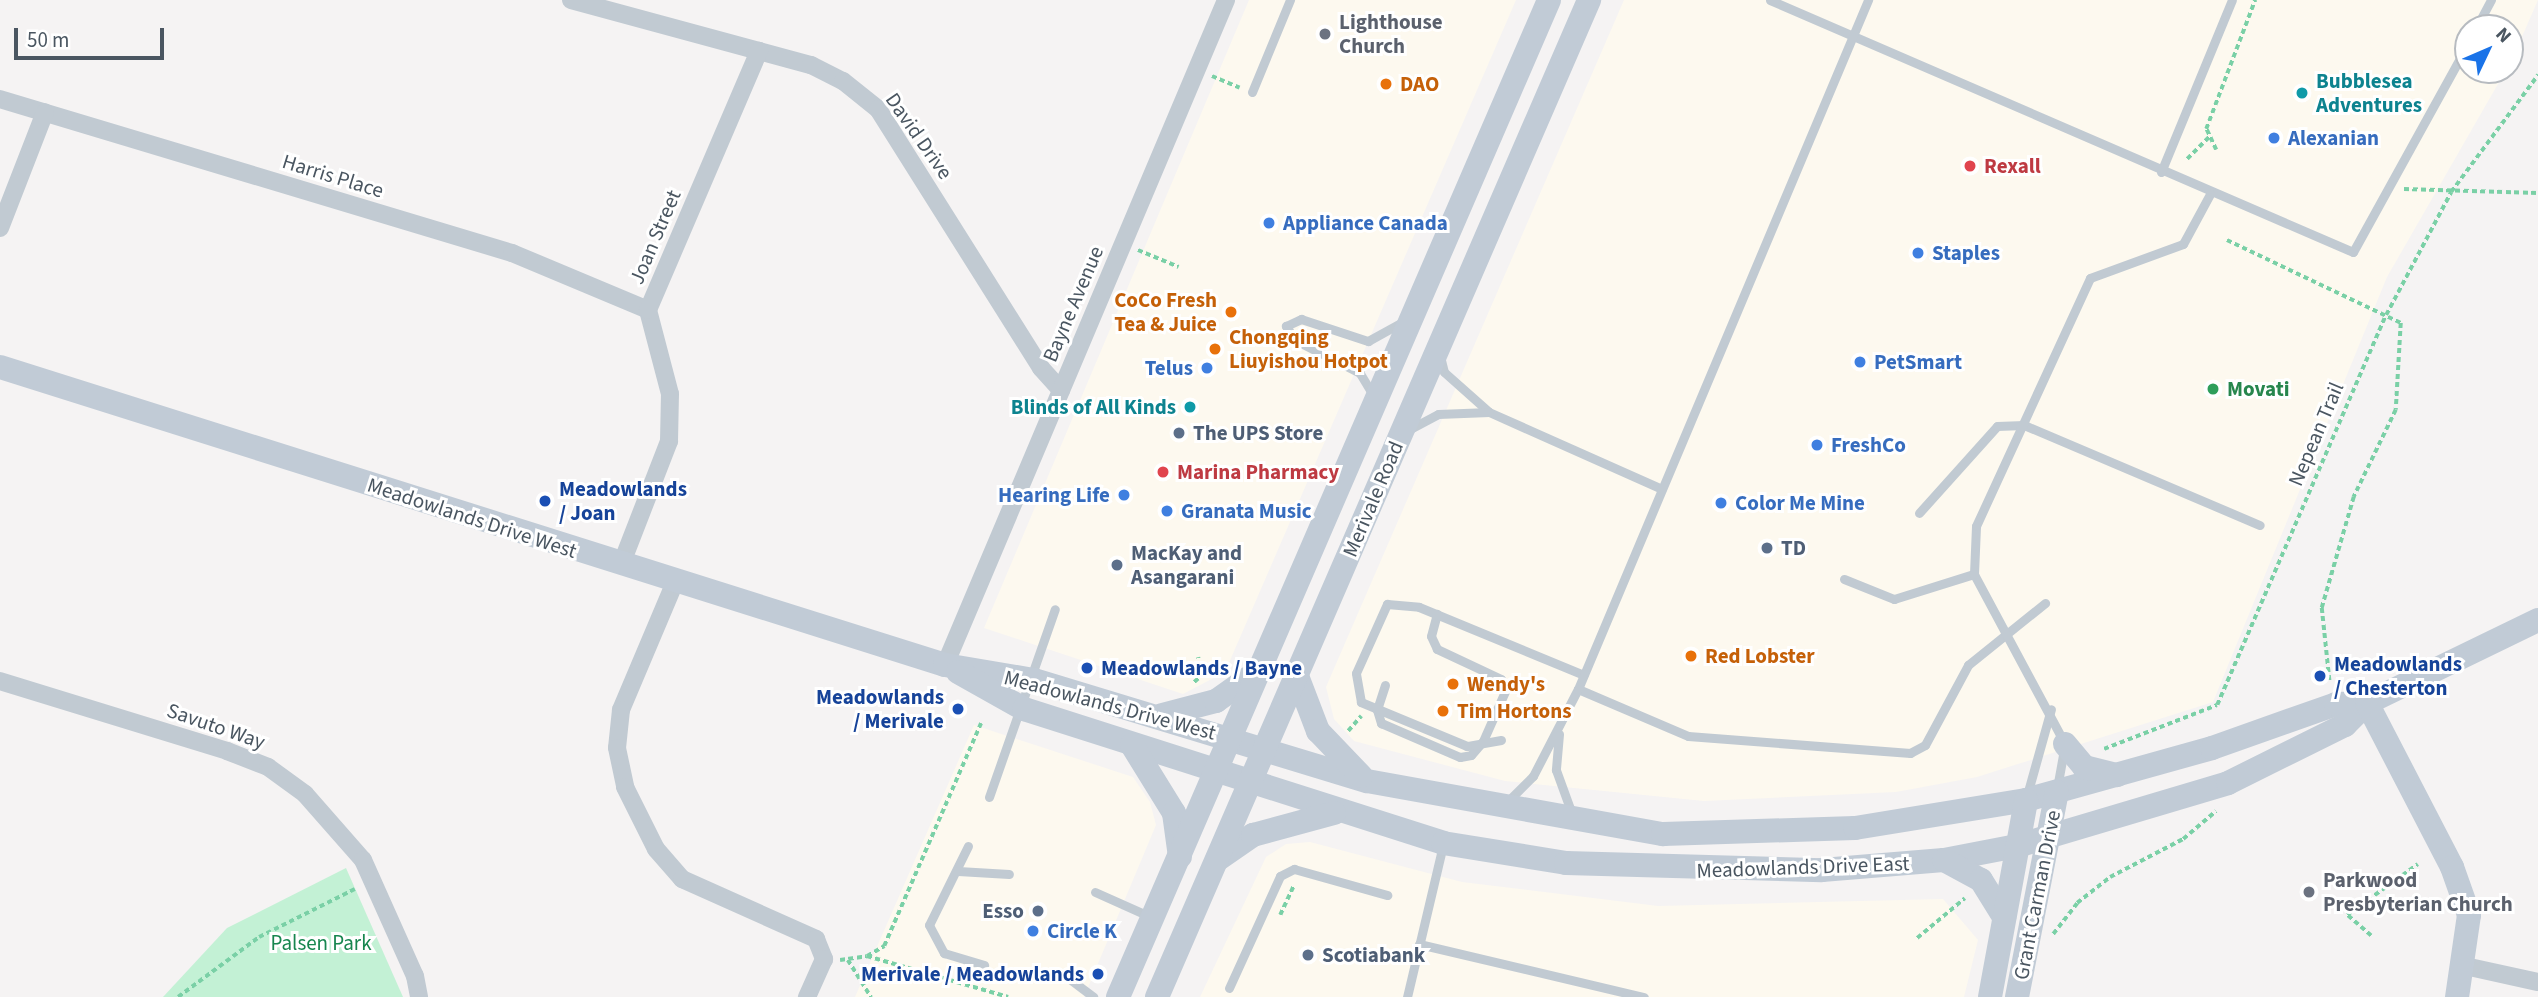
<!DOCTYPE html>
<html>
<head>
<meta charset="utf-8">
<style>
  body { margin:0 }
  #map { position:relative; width:2538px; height:997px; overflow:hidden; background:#f5f3f3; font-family:"Source Sans 3",sans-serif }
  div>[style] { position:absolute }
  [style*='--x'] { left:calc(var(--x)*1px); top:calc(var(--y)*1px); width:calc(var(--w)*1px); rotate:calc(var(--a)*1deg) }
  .commercial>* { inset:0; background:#fdf9ef }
  .green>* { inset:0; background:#c3f1d5 }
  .path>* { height:3.5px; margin-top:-1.75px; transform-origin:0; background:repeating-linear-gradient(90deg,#7ad0a6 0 5px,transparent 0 8.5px) }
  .lane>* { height:9px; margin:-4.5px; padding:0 4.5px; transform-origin:4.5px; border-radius:4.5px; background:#c1cad2 }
  .street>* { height:18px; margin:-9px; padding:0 9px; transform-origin:9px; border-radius:9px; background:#c1cad2 }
  .secondary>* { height:24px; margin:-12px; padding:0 12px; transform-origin:12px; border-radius:12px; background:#c1cbd6 }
  .dots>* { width:19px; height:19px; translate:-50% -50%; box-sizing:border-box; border:4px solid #fff; border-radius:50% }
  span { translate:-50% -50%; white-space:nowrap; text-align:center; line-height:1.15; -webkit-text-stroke:6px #fff; paint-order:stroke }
  .worship-label { font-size:21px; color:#5b616d; font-weight:700 }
  .left { translate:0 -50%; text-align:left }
  .culture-label { font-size:21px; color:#0d838f; font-weight:700 }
  .right { translate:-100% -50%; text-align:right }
  .food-label { font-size:21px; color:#c56008; font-weight:700 }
  .street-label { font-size:21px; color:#4a5661 }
  .shop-label { font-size:21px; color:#366cbe; font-weight:700 }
  .health-label { font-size:21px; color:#be3a42; font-weight:700 }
  .leisure-label { font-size:21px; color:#27864d; font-weight:700 }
  .service-label { font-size:21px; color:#4e5e75; font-weight:700 }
  .transit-label { font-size:21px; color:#164399; font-weight:700 }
  .park-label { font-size:21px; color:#17864f }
  .north { position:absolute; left:2454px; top:14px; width:70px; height:70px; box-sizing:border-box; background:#fff; border:2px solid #b7bbc0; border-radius:50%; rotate:46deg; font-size:19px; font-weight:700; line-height:28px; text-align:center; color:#4a5661 }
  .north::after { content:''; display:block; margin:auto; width:24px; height:32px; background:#1a73e8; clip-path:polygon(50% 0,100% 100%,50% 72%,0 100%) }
  .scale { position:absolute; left:14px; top:28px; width:150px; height:32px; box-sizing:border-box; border:4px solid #4a5661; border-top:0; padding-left:9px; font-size:21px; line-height:24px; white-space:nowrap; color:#4a5661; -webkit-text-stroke:5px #fff; paint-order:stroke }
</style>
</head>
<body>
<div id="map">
  <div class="commercial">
    <i style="clip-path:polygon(1249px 0,1516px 0,1225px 672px,1183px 694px,984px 628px)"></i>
    <i style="clip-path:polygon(1624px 0,2538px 0,2510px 64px,2510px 28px,2468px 28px,2468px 70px,2506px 70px,2387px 277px,2213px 702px,1977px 777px,1896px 792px,1704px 801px,1505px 781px,1354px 741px,1334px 719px,1326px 687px)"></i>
    <i style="clip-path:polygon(974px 725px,1133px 777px,1150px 802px,1156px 825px,1084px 997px,855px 997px)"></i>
    <i style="clip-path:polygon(1310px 842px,1462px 882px,1658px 906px,1943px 899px,1978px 940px,1964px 997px,1200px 997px,1266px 857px,1286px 844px)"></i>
  </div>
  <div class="green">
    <i style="clip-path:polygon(346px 868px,403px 997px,163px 997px,227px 928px)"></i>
  </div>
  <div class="path">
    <i style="--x:1212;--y:76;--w:30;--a:23"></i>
    <i style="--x:2216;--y:150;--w:23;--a:-115"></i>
    <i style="--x:2206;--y:129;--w:138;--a:-69.2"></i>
    <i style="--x:2187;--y:159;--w:31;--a:-45"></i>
    <i style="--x:2404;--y:189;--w:134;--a:1.7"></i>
    <i style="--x:2227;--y:240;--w:193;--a:25.5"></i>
    <i style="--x:2401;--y:323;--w:87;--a:93.3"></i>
    <i style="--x:2396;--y:410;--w:97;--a:115.8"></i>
    <i style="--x:2354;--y:497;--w:116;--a:106.1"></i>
    <i style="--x:2322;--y:608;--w:76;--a:84"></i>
    <i style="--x:1138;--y:250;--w:44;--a:22.5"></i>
    <i style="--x:1194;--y:682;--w:11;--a:-41"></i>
    <i style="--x:1202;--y:675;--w:18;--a:-103"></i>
    <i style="--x:1348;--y:731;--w:20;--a:-49"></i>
    <i style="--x:2104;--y:749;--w:121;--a:-21.3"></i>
    <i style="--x:2217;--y:705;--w:425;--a:-66.6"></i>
    <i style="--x:2386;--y:315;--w:139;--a:-62.1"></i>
    <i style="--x:2451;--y:192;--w:146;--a:-53.4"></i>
    <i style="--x:1280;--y:915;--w:33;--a:-65"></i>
    <i style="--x:2053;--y:934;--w:39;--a:-52"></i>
    <i style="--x:2077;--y:903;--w:42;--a:-38.2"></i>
    <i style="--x:2110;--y:877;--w:82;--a:-27.5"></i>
    <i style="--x:2183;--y:839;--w:43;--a:-40.3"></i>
    <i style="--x:2371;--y:936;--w:32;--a:-139"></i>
    <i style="--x:2347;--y:915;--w:87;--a:-35.7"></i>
    <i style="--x:1917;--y:938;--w:62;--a:-39.8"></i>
    <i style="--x:867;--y:956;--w:20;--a:-30"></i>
    <i style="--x:884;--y:946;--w:243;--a:-66.5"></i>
    <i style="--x:840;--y:960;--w:27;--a:-8"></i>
    <i style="--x:867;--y:956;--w:147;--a:16.2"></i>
    <i style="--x:848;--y:960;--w:44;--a:58.1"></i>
    <i style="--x:178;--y:997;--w:101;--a:-36.5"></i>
    <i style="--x:259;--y:937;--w:107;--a:-26.6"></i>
  </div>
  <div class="lane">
    <i style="--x:1770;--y:0;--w:635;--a:23.38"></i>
    <i style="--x:2353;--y:252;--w:238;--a:-61.1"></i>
    <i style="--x:2476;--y:28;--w:32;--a:-62"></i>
    <i style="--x:1252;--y:92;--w:100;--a:-67.6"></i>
    <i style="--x:2161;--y:172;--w:186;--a:-67.6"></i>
    <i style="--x:1440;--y:356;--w:16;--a:76"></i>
    <i style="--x:1444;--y:372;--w:60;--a:41.6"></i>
    <i style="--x:1489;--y:412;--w:189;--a:24"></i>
    <i style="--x:1373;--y:395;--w:26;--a:-121"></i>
    <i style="--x:1360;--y:373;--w:73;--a:-153.1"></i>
    <i style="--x:1295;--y:340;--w:17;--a:-123"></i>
    <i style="--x:1286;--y:326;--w:17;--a:-25"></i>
    <i style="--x:1301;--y:319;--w:71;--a:18.2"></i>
    <i style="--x:1368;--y:341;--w:38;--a:-29"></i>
    <i style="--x:1410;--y:429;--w:32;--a:-28"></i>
    <i style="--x:1438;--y:414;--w:51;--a:-2.2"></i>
    <i style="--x:1919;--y:513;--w:117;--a:-48.1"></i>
    <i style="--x:1997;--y:426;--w:27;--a:-2"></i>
    <i style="--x:2024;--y:425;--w:256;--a:23"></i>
    <i style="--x:1844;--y:579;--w:54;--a:21.8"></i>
    <i style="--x:1894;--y:599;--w:84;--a:-17.4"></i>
    <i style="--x:1385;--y:685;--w:26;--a:108"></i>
    <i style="--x:1377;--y:710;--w:14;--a:73"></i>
    <i style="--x:1381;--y:723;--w:86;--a:23.3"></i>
    <i style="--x:1460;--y:757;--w:11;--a:-10"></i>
    <i style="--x:1471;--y:755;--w:18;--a:-49"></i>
    <i style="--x:1483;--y:741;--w:57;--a:-66.1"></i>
    <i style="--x:1506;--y:689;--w:11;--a:-117"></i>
    <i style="--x:1501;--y:679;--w:71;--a:-154.9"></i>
    <i style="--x:1437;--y:649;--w:14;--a:-115"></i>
    <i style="--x:1431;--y:636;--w:23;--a:-75"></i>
    <i style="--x:1578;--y:689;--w:120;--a:23.1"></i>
    <i style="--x:1688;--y:736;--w:223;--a:4.4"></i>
    <i style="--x:1910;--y:753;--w:17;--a:-28"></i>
    <i style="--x:1925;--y:745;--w:91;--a:-61.7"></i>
    <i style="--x:1968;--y:665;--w:99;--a:-38.8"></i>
    <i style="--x:1559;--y:734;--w:36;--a:95"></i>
    <i style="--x:1556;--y:770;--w:47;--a:70"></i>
    <i style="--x:1501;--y:740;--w:35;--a:170"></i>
    <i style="--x:1467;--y:746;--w:115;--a:-157.5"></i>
    <i style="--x:1361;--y:702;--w:29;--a:-100"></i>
    <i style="--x:1356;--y:673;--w:76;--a:-65.8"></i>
    <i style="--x:1387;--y:604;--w:32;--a:5"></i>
    <i style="--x:1419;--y:607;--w:178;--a:22.4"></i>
    <i style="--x:2057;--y:788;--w:45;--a:-79.7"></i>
    <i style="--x:2065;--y:744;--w:193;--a:-118.2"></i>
    <i style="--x:1974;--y:574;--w:48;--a:-87.6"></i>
    <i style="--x:1976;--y:526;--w:273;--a:-65.3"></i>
    <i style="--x:2090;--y:278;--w:99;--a:-20.1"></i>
    <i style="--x:2183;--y:244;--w:57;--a:-61.6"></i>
    <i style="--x:2027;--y:795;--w:89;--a:-74.4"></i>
    <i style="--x:989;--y:797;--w:199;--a:-70.7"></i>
    <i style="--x:1506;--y:803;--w:38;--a:-45"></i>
    <i style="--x:1533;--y:776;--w:98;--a:-62.7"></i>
    <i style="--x:1578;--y:689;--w:748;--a:-67.17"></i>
    <i style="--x:968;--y:846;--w:88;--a:116.3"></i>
    <i style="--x:929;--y:925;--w:32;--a:62"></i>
    <i style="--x:944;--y:953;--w:42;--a:16.7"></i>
    <i style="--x:958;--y:871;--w:51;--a:3.4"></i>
    <i style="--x:1095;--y:892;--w:61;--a:24.1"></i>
    <i style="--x:1419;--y:944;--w:231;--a:13.3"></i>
    <i style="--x:1063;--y:974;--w:38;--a:37"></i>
    <i style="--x:1229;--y:988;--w:123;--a:-65.5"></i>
    <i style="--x:1280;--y:876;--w:16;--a:-27"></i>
    <i style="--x:1294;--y:869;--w:97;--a:15.6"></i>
    <i style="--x:1407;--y:997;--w:156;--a:-76.7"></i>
  </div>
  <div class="street">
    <i style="--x:571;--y:0;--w:249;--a:15.2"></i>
    <i style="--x:811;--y:65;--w:36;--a:27"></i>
    <i style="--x:843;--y:81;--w:45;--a:38.7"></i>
    <i style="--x:878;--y:109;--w:306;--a:57.8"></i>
    <i style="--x:1041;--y:368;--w:30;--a:48"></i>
    <i style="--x:0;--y:99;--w:535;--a:16.74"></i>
    <i style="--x:512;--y:253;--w:147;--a:22.7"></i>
    <i style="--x:0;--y:228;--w:124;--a:-68.8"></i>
    <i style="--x:621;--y:565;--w:133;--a:-68.8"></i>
    <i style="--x:669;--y:441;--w:47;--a:-88.8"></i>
    <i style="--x:670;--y:394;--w:87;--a:-104.7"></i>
    <i style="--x:648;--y:310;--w:282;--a:-66.8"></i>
    <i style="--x:675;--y:582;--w:139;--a:112.9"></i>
    <i style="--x:621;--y:710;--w:38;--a:96"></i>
    <i style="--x:617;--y:748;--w:40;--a:78"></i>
    <i style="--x:625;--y:787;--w:69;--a:63.4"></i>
    <i style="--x:656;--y:849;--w:40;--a:49"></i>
    <i style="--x:682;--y:879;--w:147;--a:24.1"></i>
    <i style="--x:816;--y:939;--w:22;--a:68"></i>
    <i style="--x:824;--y:959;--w:42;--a:114.1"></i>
    <i style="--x:945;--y:665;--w:722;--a:-67.09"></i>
    <i style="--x:0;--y:681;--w:238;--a:17.1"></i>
    <i style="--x:227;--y:751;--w:44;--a:21.3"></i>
    <i style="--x:268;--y:767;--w:46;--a:36.1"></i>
    <i style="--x:305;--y:794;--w:88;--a:48.7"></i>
    <i style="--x:363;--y:860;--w:127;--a:65.9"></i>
    <i style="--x:415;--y:976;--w:21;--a:79"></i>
    <i style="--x:2465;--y:966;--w:75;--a:12.4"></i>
  </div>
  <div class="secondary">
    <i style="--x:0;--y:367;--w:991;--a:17.5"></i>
    <i style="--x:945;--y:665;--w:90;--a:9.6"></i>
    <i style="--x:1034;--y:680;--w:348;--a:16.9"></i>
    <i style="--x:1367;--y:781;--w:301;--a:10.2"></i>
    <i style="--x:1663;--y:834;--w:192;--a:-1.8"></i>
    <i style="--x:1855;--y:828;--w:173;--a:-9.3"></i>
    <i style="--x:2026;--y:800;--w:193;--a:-15.6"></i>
    <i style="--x:2212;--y:748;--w:132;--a:-19.5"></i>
    <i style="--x:2336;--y:704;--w:31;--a:-2"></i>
    <i style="--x:958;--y:672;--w:76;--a:29.3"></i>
    <i style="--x:1024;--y:709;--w:440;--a:17.7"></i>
    <i style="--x:1443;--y:843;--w:125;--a:9.2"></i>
    <i style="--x:1566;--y:863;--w:256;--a:1.6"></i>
    <i style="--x:1822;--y:870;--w:122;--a:-4.7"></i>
    <i style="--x:1944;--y:860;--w:74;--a:-10.9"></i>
    <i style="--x:2017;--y:846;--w:220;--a:-16.6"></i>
    <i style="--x:2228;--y:783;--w:131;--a:-26.4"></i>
    <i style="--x:2345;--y:725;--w:31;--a:-45"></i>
    <i style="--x:2367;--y:703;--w:190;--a:-25.9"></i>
    <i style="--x:1297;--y:676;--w:59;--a:69.1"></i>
    <i style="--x:1318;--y:731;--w:62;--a:46.3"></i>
    <i style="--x:2367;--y:703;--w:185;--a:62.6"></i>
    <i style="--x:2452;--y:867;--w:51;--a:70.5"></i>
    <i style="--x:2469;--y:915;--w:83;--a:98.3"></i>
    <i style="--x:1162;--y:715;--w:56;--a:-14.5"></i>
    <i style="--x:1216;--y:701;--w:54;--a:-35.2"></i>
    <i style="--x:2065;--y:744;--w:30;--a:50"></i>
    <i style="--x:2084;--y:767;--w:34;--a:14"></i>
    <i style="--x:1132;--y:745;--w:80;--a:58.3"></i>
    <i style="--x:1174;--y:813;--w:44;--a:82.2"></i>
    <i style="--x:1217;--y:860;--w:44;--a:-34.8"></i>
    <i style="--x:1253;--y:835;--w:84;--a:-15.2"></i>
    <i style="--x:1944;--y:860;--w:42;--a:28.4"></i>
    <i style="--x:1981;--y:880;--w:44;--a:58.1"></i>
    <i style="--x:1118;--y:997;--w:1086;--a:-66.62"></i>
    <i style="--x:1157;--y:997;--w:1087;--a:-66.57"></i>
    <i style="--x:1990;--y:997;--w:200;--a:-79.6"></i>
    <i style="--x:2017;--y:997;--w:209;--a:-79"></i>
  </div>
  <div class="dots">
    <i style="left:1325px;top:34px;background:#6b7280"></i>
    <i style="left:1386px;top:84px;background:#e8710a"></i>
    <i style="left:2302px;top:93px;background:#0f9aa8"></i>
    <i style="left:2274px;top:138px;background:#3f7fe0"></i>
    <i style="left:1970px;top:166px;background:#e0444e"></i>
    <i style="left:1269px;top:223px;background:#3f7fe0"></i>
    <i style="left:1918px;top:253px;background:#3f7fe0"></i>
    <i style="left:1231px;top:312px;background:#e8710a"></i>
    <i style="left:1215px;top:349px;background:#e8710a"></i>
    <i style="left:1860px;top:362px;background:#3f7fe0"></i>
    <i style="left:1207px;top:368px;background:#3f7fe0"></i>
    <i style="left:2213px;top:389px;background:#2e9e5b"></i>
    <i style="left:1190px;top:407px;background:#0f9aa8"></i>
    <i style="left:1179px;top:433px;background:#5c6f8a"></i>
    <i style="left:1817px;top:445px;background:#3f7fe0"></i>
    <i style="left:1163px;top:472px;background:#e0444e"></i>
    <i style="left:1124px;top:495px;background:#3f7fe0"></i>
    <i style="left:545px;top:501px;background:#1a4fb4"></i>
    <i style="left:1721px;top:503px;background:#3f7fe0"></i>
    <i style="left:1167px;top:511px;background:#3f7fe0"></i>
    <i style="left:1767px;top:548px;background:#5c6f8a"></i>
    <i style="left:1117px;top:565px;background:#5c6f8a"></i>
    <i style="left:1691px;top:656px;background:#e8710a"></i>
    <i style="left:1087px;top:668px;background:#1a4fb4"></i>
    <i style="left:2320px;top:676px;background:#1a4fb4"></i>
    <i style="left:1453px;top:684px;background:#e8710a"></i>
    <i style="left:958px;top:709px;background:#1a4fb4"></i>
    <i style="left:1443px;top:711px;background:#e8710a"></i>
    <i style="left:2309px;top:892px;background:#6b7280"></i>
    <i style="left:1038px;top:911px;background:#5c6f8a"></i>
    <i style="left:1033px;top:931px;background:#3f7fe0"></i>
    <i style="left:1308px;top:955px;background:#5c6f8a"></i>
    <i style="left:1098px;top:974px;background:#1a4fb4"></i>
  </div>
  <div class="worship-label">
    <span class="left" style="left:1339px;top:34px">Lighthouse<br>Church</span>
    <span class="left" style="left:2323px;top:892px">Parkwood<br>Presbyterian Church</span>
  </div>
  <div class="culture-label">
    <span class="left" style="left:2316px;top:93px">Bubblesea<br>Adventures</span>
    <span class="right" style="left:1176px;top:407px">Blinds of All Kinds</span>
  </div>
  <div class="food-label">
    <span class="left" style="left:1400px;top:84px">DAO</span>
    <span class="right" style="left:1217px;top:312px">CoCo Fresh<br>Tea &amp; Juice</span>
    <span class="left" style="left:1229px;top:349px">Chongqing<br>Liuyishou Hotpot</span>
    <span class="left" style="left:1705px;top:656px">Red Lobster</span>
    <span class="left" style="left:1467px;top:684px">Wendy's</span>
    <span class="left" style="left:1457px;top:711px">Tim Hortons</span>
  </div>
  <div class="street-label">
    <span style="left:919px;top:136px;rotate:55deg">David Drive</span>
    <span style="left:333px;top:176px;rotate:17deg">Harris Place</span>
    <span style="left:655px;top:237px;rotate:-67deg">Joan Street</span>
    <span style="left:1073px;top:304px;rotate:-67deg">Bayne Avenue</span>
    <span style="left:2316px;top:434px;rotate:-67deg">Nepean Trail</span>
    <span style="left:1373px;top:499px;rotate:-67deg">Merivale Road</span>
    <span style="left:472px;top:518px;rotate:18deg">Meadowlands Drive West</span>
    <span style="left:1110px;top:705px;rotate:15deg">Meadowlands Drive West</span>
    <span style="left:216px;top:726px;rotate:19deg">Savuto Way</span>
    <span style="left:1803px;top:867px;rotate:-2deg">Meadowlands Drive East</span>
    <span style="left:2037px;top:895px;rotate:-79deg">Grant Carman Drive</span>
  </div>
  <div class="shop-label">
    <span class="left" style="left:2288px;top:138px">Alexanian</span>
    <span class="left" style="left:1283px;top:223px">Appliance Canada</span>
    <span class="left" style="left:1932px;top:253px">Staples</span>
    <span class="left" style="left:1874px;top:362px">PetSmart</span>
    <span class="right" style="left:1193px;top:368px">Telus</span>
    <span class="left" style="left:1831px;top:445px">FreshCo</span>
    <span class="right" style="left:1110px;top:495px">Hearing Life</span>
    <span class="left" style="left:1735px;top:503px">Color Me Mine</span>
    <span class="left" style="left:1181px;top:511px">Granata Music</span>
    <span class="left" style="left:1047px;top:931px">Circle K</span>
  </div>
  <div class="health-label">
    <span class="left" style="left:1984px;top:166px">Rexall</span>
    <span class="left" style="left:1177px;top:472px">Marina Pharmacy</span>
  </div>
  <div class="leisure-label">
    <span class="left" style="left:2227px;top:389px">Movati</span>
  </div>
  <div class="service-label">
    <span class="left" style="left:1193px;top:433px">The UPS Store</span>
    <span class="left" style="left:1781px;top:548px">TD</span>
    <span class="left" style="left:1131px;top:565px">MacKay and<br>Asangarani</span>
    <span class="right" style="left:1024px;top:911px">Esso</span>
    <span class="left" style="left:1322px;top:955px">Scotiabank</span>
  </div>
  <div class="transit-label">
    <span class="left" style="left:559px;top:501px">Meadowlands<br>/ Joan</span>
    <span class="left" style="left:2334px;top:676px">Meadowlands<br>/ Chesterton</span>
    <span class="left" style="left:1101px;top:668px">Meadowlands / Bayne</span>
    <span class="right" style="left:944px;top:709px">Meadowlands<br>/ Merivale</span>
    <span class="right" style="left:1084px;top:974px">Merivale / Meadowlands</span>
  </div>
  <div class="park-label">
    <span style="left:321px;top:943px">Palsen Park</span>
  </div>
  <div class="north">N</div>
  <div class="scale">50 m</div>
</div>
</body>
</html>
